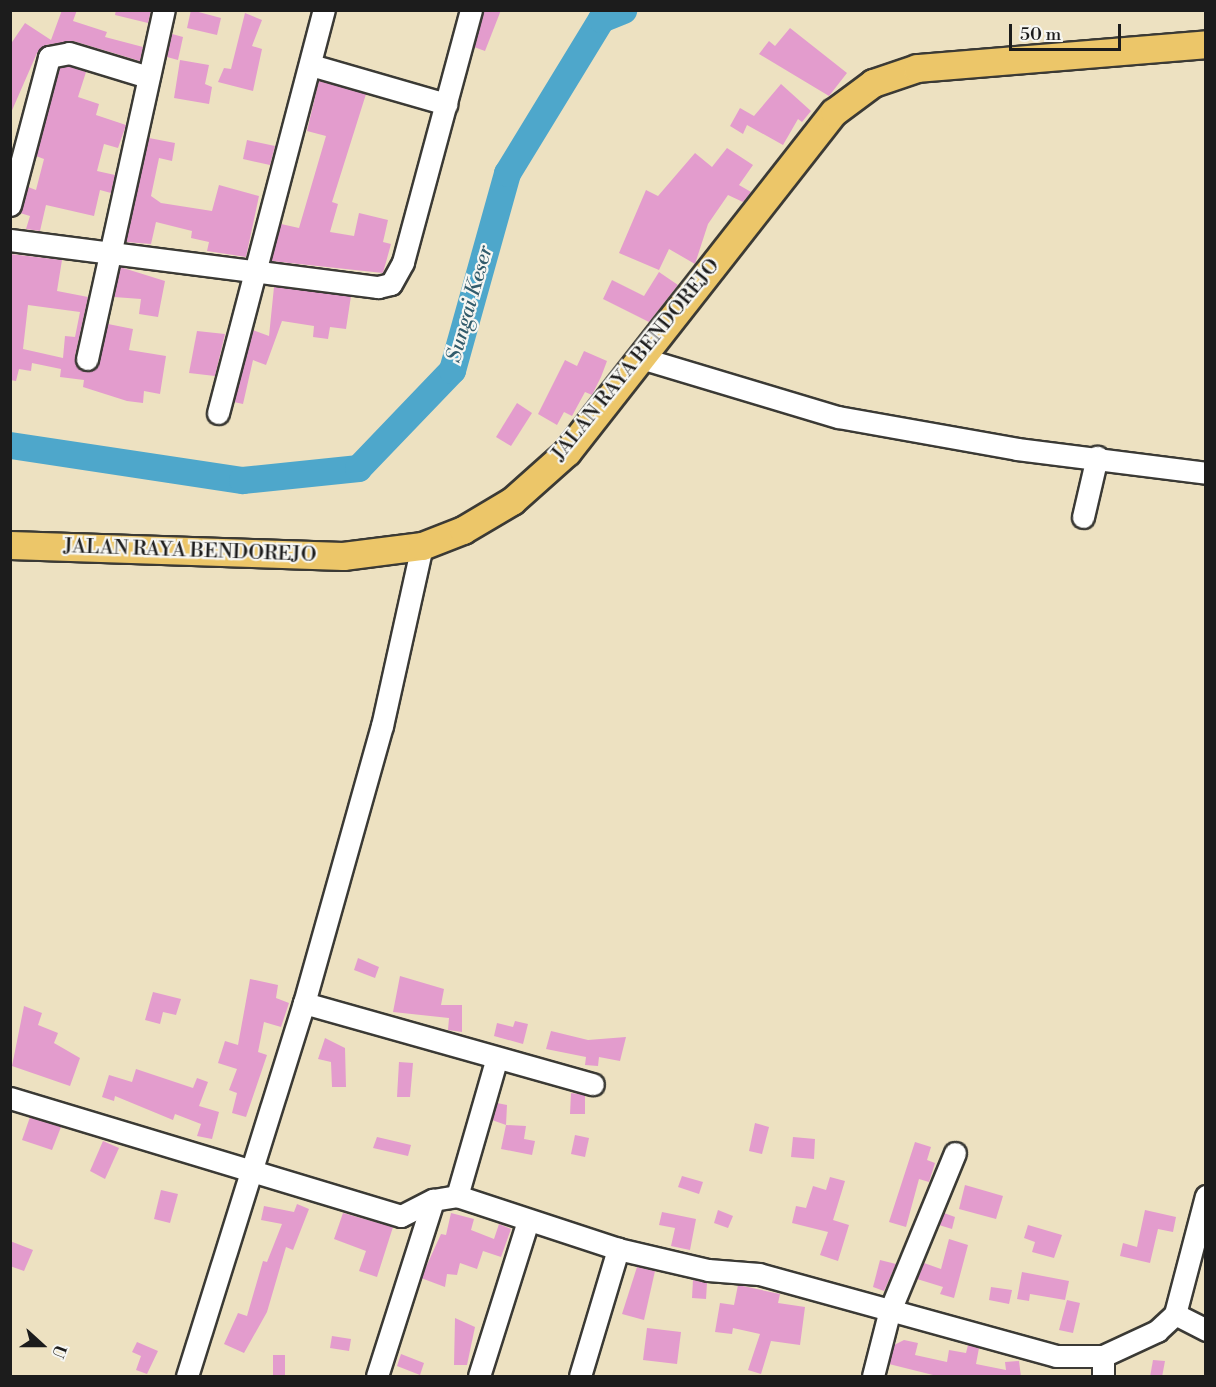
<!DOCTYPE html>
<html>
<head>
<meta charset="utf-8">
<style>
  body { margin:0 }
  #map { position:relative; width:1216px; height:1387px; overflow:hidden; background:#ede1c1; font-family:"Libre Bodoni",serif }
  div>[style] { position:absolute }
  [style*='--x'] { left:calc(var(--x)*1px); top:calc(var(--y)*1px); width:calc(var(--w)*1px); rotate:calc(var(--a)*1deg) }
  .river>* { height:27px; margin:-13.5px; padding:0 13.5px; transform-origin:13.5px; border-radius:13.5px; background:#4ea7cb }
  .building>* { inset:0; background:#e39ccd }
  .roads { filter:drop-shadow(2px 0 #3b3a35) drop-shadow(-2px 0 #3b3a35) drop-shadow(0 2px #3b3a35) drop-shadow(0 -2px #3b3a35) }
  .minor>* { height:21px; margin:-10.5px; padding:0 10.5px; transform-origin:10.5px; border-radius:10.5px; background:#fff }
  .major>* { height:27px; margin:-13.5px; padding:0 13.5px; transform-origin:13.5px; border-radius:13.5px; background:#ecc669 }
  span { translate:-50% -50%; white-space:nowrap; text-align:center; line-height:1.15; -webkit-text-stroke:4.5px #f6f6f2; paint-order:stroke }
  .street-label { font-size:20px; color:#1c1c1c }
  .water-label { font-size:21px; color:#325b6b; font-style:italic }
  .frame { position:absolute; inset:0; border:12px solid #1c1c1c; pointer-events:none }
  .north { position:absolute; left:12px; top:1315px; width:60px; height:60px; -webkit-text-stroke:4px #f6f6f2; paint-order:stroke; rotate:111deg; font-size:16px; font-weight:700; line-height:24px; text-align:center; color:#1c1c1c }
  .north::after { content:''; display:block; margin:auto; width:21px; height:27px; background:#1c1c1c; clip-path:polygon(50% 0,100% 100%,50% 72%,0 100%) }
  .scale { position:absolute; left:1009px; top:24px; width:112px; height:27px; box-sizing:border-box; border:3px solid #1c1c1c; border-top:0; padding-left:8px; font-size:18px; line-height:21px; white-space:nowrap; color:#1c1c1c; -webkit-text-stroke:4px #f6f6f2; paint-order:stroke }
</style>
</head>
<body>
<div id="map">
  <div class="river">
    <i style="--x:10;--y:445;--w:235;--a:8.6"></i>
    <i style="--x:242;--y:480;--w:117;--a:-5.9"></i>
    <i style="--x:358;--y:468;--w:136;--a:-46.2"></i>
    <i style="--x:452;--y:370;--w:205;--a:-74.4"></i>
    <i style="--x:507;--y:173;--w:180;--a:-58.6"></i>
    <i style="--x:601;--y:19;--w:24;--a:-22"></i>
  </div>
  <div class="building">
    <i style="clip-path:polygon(62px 10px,77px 10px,73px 21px,107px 32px,105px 37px,143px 47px,140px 61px,73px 41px,46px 45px,37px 53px,10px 115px,10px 45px,25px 23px,51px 40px)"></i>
    <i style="clip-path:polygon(116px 10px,151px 10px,148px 23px,115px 15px)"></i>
    <i style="clip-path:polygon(191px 10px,221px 18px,217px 35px,187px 28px)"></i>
    <i style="clip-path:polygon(483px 10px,501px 10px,485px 51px,474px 47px)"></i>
    <i style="clip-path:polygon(245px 13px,262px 20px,252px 46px,262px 49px,253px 91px,218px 82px,224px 68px,231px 69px)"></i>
    <i style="clip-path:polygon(790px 28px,847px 73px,829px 96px,759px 54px,769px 41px,775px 46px)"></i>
    <i style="clip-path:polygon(172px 34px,183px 37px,178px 60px,167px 57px)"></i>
    <i style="clip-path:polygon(180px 60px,209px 65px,205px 84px,212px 87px,209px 104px,174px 98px)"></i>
    <i style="clip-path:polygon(68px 66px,86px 72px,78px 97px,99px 104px,96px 115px,126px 125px,118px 148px,104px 144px,97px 171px,115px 175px,111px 193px,100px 190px,94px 216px,46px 205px,40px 231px,26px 229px,30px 216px,20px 213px,28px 187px,36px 190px,44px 159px,36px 156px,59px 68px)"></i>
    <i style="clip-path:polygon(319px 80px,366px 94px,332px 202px,338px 204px,330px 232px,354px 236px,359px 213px,388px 220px,383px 242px,391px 244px,383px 273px,271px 261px,281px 224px,299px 228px,326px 136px,307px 131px)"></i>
    <i style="clip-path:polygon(781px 84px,811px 111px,802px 122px,798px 119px,783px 145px,747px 125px,743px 134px,730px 126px,740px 108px,754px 116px)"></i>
    <i style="clip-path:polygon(149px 138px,175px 143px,172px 161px,159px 158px,151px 196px,161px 203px,212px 211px,219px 185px,259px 196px,246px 257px,207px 251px,209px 242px,191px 238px,192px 231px,156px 222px,151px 244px,126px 242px)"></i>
    <i style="clip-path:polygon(247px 140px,275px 146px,270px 165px,243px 159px)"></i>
    <i style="clip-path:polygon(727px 148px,753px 165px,739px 185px,751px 192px,743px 202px,728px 195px,708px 224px,695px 264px,669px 249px,659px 270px,619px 253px,646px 190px,658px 196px,695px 153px,712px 167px)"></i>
    <i style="clip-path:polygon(evenodd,10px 254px,62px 260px,57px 291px,88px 297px,75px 356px,78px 368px,97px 367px,108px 324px,133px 329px,129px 350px,166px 356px,160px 394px,144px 391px,143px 403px,127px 401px,83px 387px,84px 380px,60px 377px,61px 369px,32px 363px,31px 371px,19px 369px,16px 381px,10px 380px,10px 254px,28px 305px,80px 312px,75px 337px,65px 336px,63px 358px,23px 349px,28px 305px)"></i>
    <i style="clip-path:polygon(120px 267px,165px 281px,158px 317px,139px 314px,141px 299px,114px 297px)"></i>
    <i style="clip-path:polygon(659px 272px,678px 285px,649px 322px,603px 299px,612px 280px,644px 296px)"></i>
    <i style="clip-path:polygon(274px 287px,351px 296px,346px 329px,330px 327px,328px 339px,313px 337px,314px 326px,282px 321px,266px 365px,253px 360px,243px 404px,234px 402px,253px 330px,269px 336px)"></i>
    <i style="clip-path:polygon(197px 331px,225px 334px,215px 376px,189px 373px)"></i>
    <i style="clip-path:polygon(584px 351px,607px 361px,601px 377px,592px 395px,585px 392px,572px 416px,564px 412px,557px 425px,538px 414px,565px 360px,577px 366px)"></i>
    <i style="clip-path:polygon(517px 403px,532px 413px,511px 446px,496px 437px)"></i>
    <i style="clip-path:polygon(358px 958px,379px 967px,375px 978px,354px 970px)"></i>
    <i style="clip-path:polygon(400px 976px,444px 989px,441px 1005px,462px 1005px,462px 1032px,448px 1030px,449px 1018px,393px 1012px)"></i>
    <i style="clip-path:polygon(250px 979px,278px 985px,276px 998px,289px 1003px,281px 1027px,264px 1022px,258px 1052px,267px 1055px,246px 1117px,232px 1113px,237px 1093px,229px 1090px,237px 1069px,218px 1063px,225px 1041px,238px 1045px)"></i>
    <i style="clip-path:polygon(153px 992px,181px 999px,176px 1015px,163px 1012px,160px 1024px,145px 1020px)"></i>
    <i style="clip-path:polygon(24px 1006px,42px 1013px,38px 1025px,58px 1033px,54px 1043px,80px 1058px,70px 1086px,12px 1066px)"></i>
    <i style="clip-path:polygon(515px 1021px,528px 1024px,523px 1044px,494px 1036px,497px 1023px,513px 1027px)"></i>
    <i style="clip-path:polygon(551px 1031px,588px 1040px,626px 1037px,620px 1061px,599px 1057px,598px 1066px,585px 1065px,586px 1057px,546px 1049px)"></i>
    <i style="clip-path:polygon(325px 1038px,345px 1048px,346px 1087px,332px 1087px,331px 1062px,318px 1059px)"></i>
    <i style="clip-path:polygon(399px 1062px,413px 1063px,410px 1097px,397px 1097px)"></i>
    <i style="clip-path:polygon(136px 1069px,193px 1088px,197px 1078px,208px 1082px,199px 1106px,219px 1112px,212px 1139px,197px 1136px,201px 1124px,175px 1114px,173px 1120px,115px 1096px,114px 1101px,102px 1097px,109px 1075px,132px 1082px)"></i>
    <i style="clip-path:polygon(571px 1093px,585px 1095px,585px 1114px,570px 1114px)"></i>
    <i style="clip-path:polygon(497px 1103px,507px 1105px,506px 1125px,526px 1126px,524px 1139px,535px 1141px,532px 1155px,501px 1149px,506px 1125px,492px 1120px)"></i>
    <i style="clip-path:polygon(30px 1117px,61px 1127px,52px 1150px,22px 1140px)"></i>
    <i style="clip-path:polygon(755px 1123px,769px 1127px,762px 1154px,749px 1151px)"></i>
    <i style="clip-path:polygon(575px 1135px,589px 1138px,585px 1157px,571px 1154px)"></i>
    <i style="clip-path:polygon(377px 1137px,411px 1145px,408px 1156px,373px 1148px)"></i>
    <i style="clip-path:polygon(793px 1137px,815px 1139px,814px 1159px,791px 1157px)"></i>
    <i style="clip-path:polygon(103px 1141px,119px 1148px,105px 1179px,90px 1171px)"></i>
    <i style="clip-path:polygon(915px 1142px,931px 1147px,927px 1160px,935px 1163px,929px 1182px,919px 1179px,906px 1227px,889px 1222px)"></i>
    <i style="clip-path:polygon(682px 1176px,703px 1182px,699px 1194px,678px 1187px)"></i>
    <i style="clip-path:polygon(830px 1177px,845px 1181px,833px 1220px,849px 1225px,838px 1261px,820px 1255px,828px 1232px,792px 1223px,796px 1206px,806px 1208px,813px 1186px,826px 1190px)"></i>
    <i style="clip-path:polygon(965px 1185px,1003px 1196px,996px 1219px,959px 1209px)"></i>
    <i style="clip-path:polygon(161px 1190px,178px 1194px,170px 1223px,154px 1219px)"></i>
    <i style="clip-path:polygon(297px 1204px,309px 1209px,293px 1250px,286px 1247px,267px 1312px,244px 1353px,224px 1344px,238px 1313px,247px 1316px,263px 1261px,267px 1262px,282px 1224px,261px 1220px,264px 1206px,294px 1212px)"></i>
    <i style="clip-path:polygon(718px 1210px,733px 1216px,728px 1228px,714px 1223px)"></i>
    <i style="clip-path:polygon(1145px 1210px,1176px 1217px,1173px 1232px,1158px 1229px,1150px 1263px,1120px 1256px,1123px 1243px,1137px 1247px)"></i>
    <i style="clip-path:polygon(662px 1212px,696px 1219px,690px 1250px,671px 1246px,675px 1228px,659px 1225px)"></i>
    <i style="clip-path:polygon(343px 1213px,393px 1227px,377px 1277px,359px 1271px,366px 1251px,334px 1239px)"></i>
    <i style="clip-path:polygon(451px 1213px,474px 1219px,471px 1230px,494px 1239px,499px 1224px,511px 1229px,501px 1257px,483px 1251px,477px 1269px,460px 1263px,457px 1275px,447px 1274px,445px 1287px,421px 1278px,441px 1234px,446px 1235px)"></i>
    <i style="clip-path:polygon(944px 1213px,955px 1217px,952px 1229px,939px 1225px)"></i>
    <i style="clip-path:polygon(1028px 1225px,1062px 1235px,1054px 1258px,1032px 1252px,1035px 1242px,1024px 1238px)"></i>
    <i style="clip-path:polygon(949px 1239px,968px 1245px,954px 1298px,940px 1294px,943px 1287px,917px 1279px,924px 1263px,941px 1269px)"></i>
    <i style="clip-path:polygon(10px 1241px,33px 1250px,24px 1271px,10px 1266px)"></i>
    <i style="clip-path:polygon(880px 1260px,896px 1264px,884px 1291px,873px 1287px)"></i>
    <i style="clip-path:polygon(637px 1267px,655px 1271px,644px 1320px,622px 1314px)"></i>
    <i style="clip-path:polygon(1022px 1272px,1069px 1281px,1065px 1300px,1030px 1294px,1029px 1301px,1017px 1299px)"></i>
    <i style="clip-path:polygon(693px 1280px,707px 1283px,706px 1299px,692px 1298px)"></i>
    <i style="clip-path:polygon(738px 1285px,780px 1294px,778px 1303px,805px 1307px,800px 1345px,771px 1341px,761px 1374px,748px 1370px,760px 1334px,733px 1328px,732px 1334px,715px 1332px,720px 1303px,734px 1305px)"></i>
    <i style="clip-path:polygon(991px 1287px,1012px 1290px,1009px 1304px,989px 1300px)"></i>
    <i style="clip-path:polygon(1067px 1300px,1080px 1303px,1073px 1333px,1059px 1330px)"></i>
    <i style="clip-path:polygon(455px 1318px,475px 1327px,467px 1365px,454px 1365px)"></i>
    <i style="clip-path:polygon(647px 1328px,681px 1332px,677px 1364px,643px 1360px)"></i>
    <i style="clip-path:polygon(332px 1336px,351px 1339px,349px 1351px,330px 1348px)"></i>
    <i style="clip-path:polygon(904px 1340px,918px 1343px,915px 1355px,947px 1362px,949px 1350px,966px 1353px,968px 1345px,979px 1348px,976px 1364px,1006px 1370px,1005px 1362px,1019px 1361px,1021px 1377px,941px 1377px,889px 1364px,894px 1345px)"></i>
    <i style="clip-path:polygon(137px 1342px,158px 1351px,147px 1374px,136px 1370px,141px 1356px,132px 1352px)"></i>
    <i style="clip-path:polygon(401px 1354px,424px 1363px,420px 1375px,397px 1366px)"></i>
    <i style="clip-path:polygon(273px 1355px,285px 1355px,285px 1377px,273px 1377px)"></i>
    <i style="clip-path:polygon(1153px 1360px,1165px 1361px,1162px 1377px,1150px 1377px)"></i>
  </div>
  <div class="roads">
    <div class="minor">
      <i style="--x:311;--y:65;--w:141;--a:16.1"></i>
      <i style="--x:10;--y:205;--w:153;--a:-75.2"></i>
      <i style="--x:49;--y:57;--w:20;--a:-11"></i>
      <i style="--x:69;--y:53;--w:83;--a:16.9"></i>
      <i style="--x:10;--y:240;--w:371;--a:7.3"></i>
      <i style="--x:378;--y:287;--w:13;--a:-13"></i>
      <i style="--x:391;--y:284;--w:25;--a:-61"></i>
      <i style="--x:403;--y:262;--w:261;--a:-74.9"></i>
      <i style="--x:641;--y:358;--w:206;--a:16.7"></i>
      <i style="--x:838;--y:417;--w:182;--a:10.1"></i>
      <i style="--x:1017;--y:449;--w:191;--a:7.2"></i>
      <i style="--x:87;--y:359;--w:357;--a:-77.6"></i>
      <i style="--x:218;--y:413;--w:417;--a:-75.3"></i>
      <i style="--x:1083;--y:517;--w:62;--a:-76.9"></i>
      <i style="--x:304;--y:1003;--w:300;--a:15.7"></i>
      <i style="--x:10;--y:1098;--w:408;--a:16.8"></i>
      <i style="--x:401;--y:1216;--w:36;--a:-27"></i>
      <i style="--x:433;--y:1200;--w:24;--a:-9"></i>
      <i style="--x:457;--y:1196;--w:169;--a:18.2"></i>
      <i style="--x:618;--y:1249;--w:92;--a:13.1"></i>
      <i style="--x:708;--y:1270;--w:51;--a:4.5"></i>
      <i style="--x:759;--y:1274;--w:308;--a:15.4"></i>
      <i style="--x:1056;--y:1356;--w:47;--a:0"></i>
      <i style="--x:1103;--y:1356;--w:60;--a:-24.8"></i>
      <i style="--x:1157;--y:1331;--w:25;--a:-43"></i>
      <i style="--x:1175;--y:1314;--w:122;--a:-75.3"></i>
      <i style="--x:457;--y:1196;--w:141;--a:-73.9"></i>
      <i style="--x:1175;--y:1314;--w:35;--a:27"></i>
      <i style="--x:187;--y:1376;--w:391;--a:-72.6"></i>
      <i style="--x:304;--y:1003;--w:288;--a:-74.3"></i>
      <i style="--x:382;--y:726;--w:184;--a:-77.5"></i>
      <i style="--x:377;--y:1376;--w:185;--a:-72.3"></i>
      <i style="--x:479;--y:1376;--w:163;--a:-72.5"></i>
      <i style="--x:580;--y:1376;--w:133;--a:-73.3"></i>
      <i style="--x:873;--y:1376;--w:65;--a:-75.7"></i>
      <i style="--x:889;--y:1313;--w:173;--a:-67.6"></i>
      <i style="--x:1103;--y:1376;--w:20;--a:-90"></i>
    </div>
    <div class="major">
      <i style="--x:10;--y:545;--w:333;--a:1.9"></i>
      <i style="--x:343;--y:556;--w:80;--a:-7.2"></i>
      <i style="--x:422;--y:546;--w:44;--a:-21.3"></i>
      <i style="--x:463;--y:530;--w:57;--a:-30.6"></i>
      <i style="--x:512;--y:501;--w:74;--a:-41.7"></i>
      <i style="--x:567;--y:452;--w:432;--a:-51.9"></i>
      <i style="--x:834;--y:112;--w:49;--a:-36.6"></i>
      <i style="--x:873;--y:83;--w:46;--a:-18.8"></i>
      <i style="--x:917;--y:68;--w:290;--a:-4.7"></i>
    </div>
  </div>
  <div class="street-label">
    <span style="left:636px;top:360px;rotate:-51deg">JALAN RAYA BENDOREJO</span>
    <span style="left:190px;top:551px;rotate:2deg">JALAN RAYA BENDOREJO</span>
  </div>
  <div class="water-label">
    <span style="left:470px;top:304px;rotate:-74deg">Sungai Keser</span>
  </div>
  <div class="frame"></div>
  <div class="north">U</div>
  <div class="scale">50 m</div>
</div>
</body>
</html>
